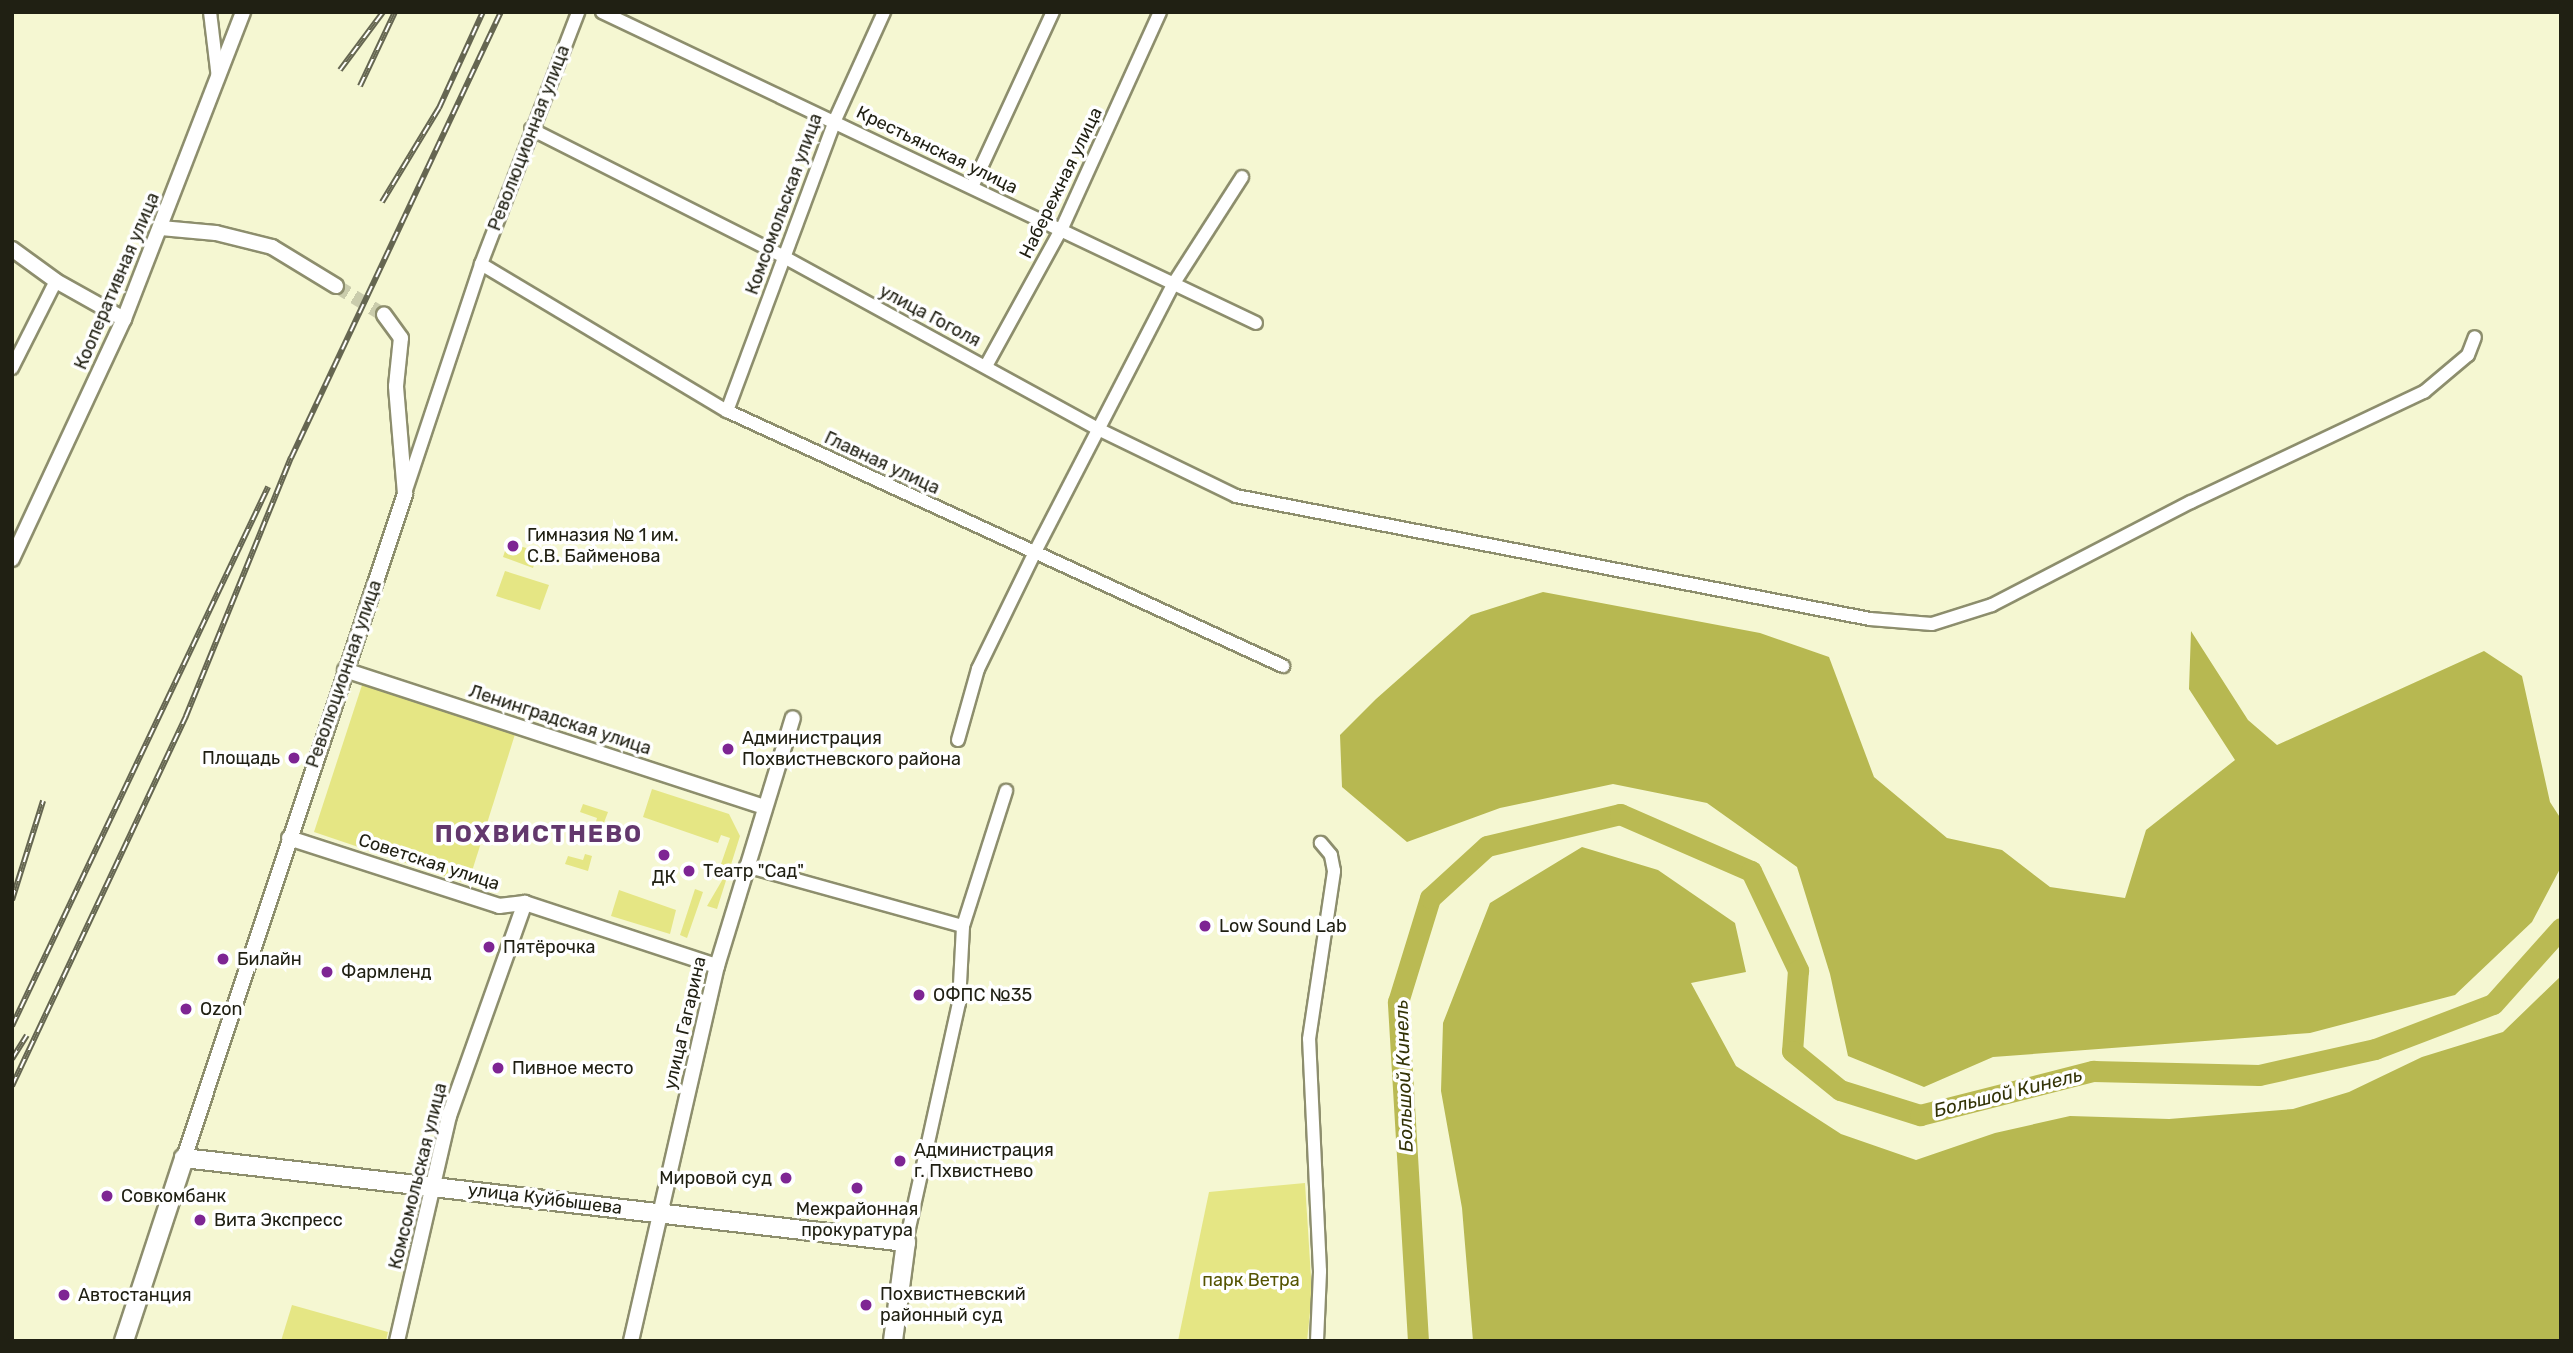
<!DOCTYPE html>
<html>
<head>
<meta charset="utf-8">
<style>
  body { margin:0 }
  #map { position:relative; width:2573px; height:1353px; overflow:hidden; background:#f5f7d2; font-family:Rubik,sans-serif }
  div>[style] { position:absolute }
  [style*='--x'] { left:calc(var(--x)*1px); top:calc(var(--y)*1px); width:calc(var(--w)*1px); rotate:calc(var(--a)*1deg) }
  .green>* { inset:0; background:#e5e684 }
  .forest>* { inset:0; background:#b7b851 }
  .river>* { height:21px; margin:-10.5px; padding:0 10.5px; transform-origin:10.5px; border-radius:10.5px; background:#baba53 }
  .tertiary-tunnel>* { height:14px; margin-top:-7px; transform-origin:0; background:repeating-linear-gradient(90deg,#caccac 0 14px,transparent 0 21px) }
  .roads { filter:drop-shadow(2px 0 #8d8e6d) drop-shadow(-2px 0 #8d8e6d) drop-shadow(0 2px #8d8e6d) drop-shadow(0 -2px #8d8e6d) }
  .minor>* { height:12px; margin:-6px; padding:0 6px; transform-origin:6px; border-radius:6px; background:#fff }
  .tertiary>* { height:14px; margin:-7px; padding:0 7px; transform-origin:7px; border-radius:7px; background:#fff }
  .secondary>* { height:18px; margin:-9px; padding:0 9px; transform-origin:9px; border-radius:9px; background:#fff }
  .rail>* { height:6px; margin-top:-3px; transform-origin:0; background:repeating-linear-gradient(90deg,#fff 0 10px,#656651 0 20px); box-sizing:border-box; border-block:2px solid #656651 }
  .dots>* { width:19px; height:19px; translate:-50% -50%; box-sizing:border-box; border:4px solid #fff; border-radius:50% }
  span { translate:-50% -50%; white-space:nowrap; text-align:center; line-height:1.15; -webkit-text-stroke:7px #fff; paint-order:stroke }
  .street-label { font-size:18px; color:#202013 }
  .poi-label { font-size:18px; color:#202013 }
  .left { translate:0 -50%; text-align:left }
  .right { translate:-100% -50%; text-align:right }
  .park-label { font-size:18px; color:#555401 }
  .water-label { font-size:19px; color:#333306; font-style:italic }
  .district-label { font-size:24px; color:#63386d; font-weight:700; letter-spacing:2px }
  .frame { position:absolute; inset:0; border:14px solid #202013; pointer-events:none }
</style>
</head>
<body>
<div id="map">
  <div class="green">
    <i style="clip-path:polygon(508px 542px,538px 552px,533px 568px,503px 557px)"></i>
    <i style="clip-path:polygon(505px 571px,549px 585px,540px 610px,496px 596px)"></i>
    <i style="clip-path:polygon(363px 682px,516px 731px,468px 884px,314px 832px)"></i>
    <i style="clip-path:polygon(652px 789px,729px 814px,740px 836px,717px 909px,707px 906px,724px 877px,721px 864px,730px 838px,721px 835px,718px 843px,643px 817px)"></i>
    <i style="clip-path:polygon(583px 804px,608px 812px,602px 828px,595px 825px,597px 818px,580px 812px)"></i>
    <i style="clip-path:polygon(585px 854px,592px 856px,588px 871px,565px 864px,568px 856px,583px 860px)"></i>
    <i style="clip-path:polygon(695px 889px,703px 892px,687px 938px,680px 935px)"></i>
    <i style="clip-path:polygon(619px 890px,676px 910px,670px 934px,611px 916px)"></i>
    <i style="clip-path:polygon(1305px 1183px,1312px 1293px,1307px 1341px,1178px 1341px,1209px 1192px)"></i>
    <i style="clip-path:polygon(292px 1305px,388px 1332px,386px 1341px,281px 1341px)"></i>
  </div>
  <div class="forest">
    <i style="clip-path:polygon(1543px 592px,1760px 633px,1829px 657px,1874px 777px,1947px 838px,2002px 850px,2050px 887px,2125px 898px,2146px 830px,2235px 760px,2189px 689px,2191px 631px,2248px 720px,2277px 745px,2484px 651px,2522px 676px,2550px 802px,2561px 819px,2561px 867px,2532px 922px,2455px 995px,2310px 1033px,1993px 1057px,1924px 1087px,1848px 1056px,1830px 974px,1797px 867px,1707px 803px,1613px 784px,1500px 808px,1407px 842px,1342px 787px,1340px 735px,1376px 699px,1471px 615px)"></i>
    <i style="clip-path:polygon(1582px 847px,1658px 870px,1735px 923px,1746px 972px,1691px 983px,1736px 1066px,1841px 1134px,1916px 1160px,1995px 1133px,2070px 1116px,2169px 1119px,2293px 1109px,2349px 1092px,2422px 1057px,2503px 1032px,2561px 976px,2561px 1341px,1473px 1341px,1462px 1208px,1441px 1091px,1443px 1023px,1490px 903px)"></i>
  </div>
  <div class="river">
    <i style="--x:1418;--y:1341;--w:340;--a:-93.4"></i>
    <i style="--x:1398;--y:1002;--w:109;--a:-72.9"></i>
    <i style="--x:1430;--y:898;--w:77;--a:-42.4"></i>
    <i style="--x:1487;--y:846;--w:137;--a:-13.5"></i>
    <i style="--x:1620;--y:814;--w:143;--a:23.5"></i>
    <i style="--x:1751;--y:871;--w:110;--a:64.6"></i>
    <i style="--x:1798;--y:970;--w:81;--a:94.2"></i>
    <i style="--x:1792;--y:1051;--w:62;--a:39.1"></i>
    <i style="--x:1840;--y:1090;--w:84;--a:17.4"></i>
    <i style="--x:1920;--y:1115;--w:179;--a:-14.3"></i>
    <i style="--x:2093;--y:1071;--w:166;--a:1.4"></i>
    <i style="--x:2259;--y:1075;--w:119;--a:-12.6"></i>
    <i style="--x:2375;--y:1049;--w:126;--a:-20.9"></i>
    <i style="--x:2493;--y:1004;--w:102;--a:-48.2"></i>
  </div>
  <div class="tertiary-tunnel">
    <i style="--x:336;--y:286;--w:56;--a:31.1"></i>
  </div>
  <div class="roads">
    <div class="minor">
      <i style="--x:210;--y:12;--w:66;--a:83.1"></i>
      <i style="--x:602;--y:12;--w:724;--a:25.43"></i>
      <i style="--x:531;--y:129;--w:284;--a:26.8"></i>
      <i style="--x:784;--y:257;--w:358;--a:28.7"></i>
      <i style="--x:1098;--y:429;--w:153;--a:25.9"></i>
      <i style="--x:1236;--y:496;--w:646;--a:10.98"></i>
      <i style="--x:1870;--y:619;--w:62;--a:4.6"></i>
      <i style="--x:1932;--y:624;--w:63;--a:-17.6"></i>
      <i style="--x:1992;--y:605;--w:224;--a:-27.4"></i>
      <i style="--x:2191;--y:502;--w:258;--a:-25.3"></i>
      <i style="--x:2424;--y:392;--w:57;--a:-40.1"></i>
      <i style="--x:2468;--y:355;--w:19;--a:-69"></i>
      <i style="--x:972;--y:187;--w:193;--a:-65.2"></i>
      <i style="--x:481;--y:264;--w:287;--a:30.9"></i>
      <i style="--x:727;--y:411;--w:612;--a:24.64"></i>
      <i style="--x:986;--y:366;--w:158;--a:-61.2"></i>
      <i style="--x:1062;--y:228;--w:237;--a:-65.6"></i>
      <i style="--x:12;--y:368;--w:97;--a:-63.2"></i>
      <i style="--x:727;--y:411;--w:310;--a:-69.6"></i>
      <i style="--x:835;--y:120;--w:119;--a:-65.6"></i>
      <i style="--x:405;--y:493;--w:241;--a:-71.6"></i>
      <i style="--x:481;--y:264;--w:270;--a:-68.9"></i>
      <i style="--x:958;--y:740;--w:74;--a:-74.3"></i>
      <i style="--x:978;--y:669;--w:130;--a:-64"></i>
      <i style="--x:1035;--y:552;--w:303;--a:-62.7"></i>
      <i style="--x:1174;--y:283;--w:126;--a:-57.3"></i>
      <i style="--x:746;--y:866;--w:225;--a:15.5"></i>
      <i style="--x:906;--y:1242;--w:245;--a:-77.5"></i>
      <i style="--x:959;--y:1003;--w:77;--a:-87"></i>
      <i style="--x:963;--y:926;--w:142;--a:-72.3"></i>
      <i style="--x:1317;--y:1341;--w:70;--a:-87.5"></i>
      <i style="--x:1320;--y:1271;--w:232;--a:-92.7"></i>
      <i style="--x:1309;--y:1039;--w:170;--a:-81.5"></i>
      <i style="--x:1334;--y:871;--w:16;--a:-101"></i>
      <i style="--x:1331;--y:855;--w:16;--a:-130"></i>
    </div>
    <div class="tertiary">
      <i style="--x:161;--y:228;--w:55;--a:5.2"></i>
      <i style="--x:216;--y:233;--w:58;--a:14"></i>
      <i style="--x:272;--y:247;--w:75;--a:31.4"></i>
      <i style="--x:12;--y:249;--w:54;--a:36"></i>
      <i style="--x:56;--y:281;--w:78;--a:29.2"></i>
      <i style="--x:12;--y:559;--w:265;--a:-65"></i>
      <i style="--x:124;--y:319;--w:329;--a:-68.8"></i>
      <i style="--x:345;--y:670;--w:441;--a:18.1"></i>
      <i style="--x:289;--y:838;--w:221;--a:17.9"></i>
      <i style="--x:499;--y:906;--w:26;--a:-7"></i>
      <i style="--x:525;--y:903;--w:202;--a:18.2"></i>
      <i style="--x:184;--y:1158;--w:700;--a:-71.59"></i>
      <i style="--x:405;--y:494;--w:108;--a:-94.8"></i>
      <i style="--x:396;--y:386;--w:48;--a:-84.1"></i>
      <i style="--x:401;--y:338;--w:29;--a:-126"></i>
      <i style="--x:397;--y:1341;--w:231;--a:-77"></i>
      <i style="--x:449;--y:1116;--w:226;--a:-70.4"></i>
      <i style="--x:631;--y:1341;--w:385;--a:-77.1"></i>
      <i style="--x:717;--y:966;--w:259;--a:-73"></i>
    </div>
    <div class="secondary">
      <i style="--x:124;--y:1341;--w:193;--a:-71.8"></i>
      <i style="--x:184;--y:1158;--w:727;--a:6.64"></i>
      <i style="--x:906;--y:1242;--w:100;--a:97.5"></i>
    </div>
  </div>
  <div class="rail">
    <i style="--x:340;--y:70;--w:72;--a:-53.4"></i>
    <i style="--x:360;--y:86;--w:82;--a:-64.7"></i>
    <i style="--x:382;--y:202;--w:110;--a:-58.8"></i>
    <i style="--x:439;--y:108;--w:106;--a:-65.4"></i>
    <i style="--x:12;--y:900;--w:104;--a:-72.6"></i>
    <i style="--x:12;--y:1026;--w:597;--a:-64.59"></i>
    <i style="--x:12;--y:1059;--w:28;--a:-58"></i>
    <i style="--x:12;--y:1086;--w:409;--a:-64.8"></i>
    <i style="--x:186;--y:716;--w:279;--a:-67.9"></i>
    <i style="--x:291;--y:458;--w:493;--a:-64.8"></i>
  </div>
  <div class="dots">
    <i style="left:513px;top:546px;background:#7e2593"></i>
    <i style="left:728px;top:749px;background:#7e2593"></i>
    <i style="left:294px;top:758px;background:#7e2593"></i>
    <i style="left:664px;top:855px;background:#7e2593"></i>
    <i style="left:689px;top:871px;background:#7e2593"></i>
    <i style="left:1205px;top:926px;background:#7e2593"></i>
    <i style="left:489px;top:947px;background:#7e2593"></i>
    <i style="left:223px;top:959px;background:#7e2593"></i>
    <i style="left:327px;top:972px;background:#7e2593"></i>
    <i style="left:919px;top:995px;background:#7e2593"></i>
    <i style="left:186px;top:1009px;background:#7e2593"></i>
    <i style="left:498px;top:1068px;background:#7e2593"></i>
    <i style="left:900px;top:1161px;background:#7e2593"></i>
    <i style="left:786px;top:1178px;background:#7e2593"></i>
    <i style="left:857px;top:1188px;background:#7e2593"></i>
    <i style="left:107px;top:1196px;background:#7e2593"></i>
    <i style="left:200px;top:1220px;background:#7e2593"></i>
    <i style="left:64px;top:1295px;background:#7e2593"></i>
    <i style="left:866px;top:1305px;background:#7e2593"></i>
  </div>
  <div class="street-label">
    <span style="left:529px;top:138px;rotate:-69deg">Революционная улица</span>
    <span style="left:937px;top:150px;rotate:26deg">Крестьянская улица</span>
    <span style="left:1061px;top:183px;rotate:-64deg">Набережная улица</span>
    <span style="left:784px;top:204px;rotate:-70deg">Комсомольская улица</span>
    <span style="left:117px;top:281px;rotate:-67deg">Кооперативная улица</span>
    <span style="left:930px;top:316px;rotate:28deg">улица Гоголя</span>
    <span style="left:882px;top:463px;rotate:25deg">Главная улица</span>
    <span style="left:344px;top:674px;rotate:-71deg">Революционная улица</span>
    <span style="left:560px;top:720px;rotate:18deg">Ленинградская улица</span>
    <span style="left:429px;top:862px;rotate:18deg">Советская улица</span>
    <span style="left:685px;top:1023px;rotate:-77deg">улица Гагарина</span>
    <span style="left:418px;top:1176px;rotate:-76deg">Комсомольская улица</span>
    <span style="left:545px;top:1199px;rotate:7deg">улица Куйбышева</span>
  </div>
  <div class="poi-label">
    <span class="left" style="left:527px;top:546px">Гимназия № 1 им.<br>С.В. Байменова</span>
    <span class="left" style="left:742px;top:749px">Администрация<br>Похвистневского района</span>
    <span class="right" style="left:280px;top:758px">Площадь</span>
    <span class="left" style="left:703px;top:871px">Театр "Сад"</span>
    <span style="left:664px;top:877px">ДК</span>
    <span class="left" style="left:1219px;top:926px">Low Sound Lab</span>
    <span class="left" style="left:503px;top:947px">Пятёрочка</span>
    <span class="left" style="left:237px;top:959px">Билайн</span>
    <span class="left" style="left:341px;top:972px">Фармленд</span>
    <span class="left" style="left:933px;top:995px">ОФПС №35</span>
    <span class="left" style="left:200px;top:1009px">Ozon</span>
    <span class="left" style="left:512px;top:1068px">Пивное место</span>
    <span class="left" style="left:914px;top:1161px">Администрация<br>г. Пхвистнево</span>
    <span class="right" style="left:772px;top:1178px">Мировой суд</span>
    <span class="left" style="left:121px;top:1196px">Совкомбанк</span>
    <span style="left:857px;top:1220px">Межрайонная<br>прокуратура</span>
    <span class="left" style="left:214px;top:1220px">Вита Экспресс</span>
    <span class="left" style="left:78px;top:1295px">Автостанция</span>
    <span class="left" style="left:880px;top:1305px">Похвистневский<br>районный суд</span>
  </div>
  <div class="park-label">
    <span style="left:1251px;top:1280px">парк Ветра</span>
  </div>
  <div class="water-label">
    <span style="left:1404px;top:1076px;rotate:-92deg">Большой Кинель</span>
    <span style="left:2008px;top:1093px;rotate:-14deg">Большой Кинель</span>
  </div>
  <div class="district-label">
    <span style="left:539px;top:835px">ПОХВИСТНЕВО</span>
  </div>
  <div class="frame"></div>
</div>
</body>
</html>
